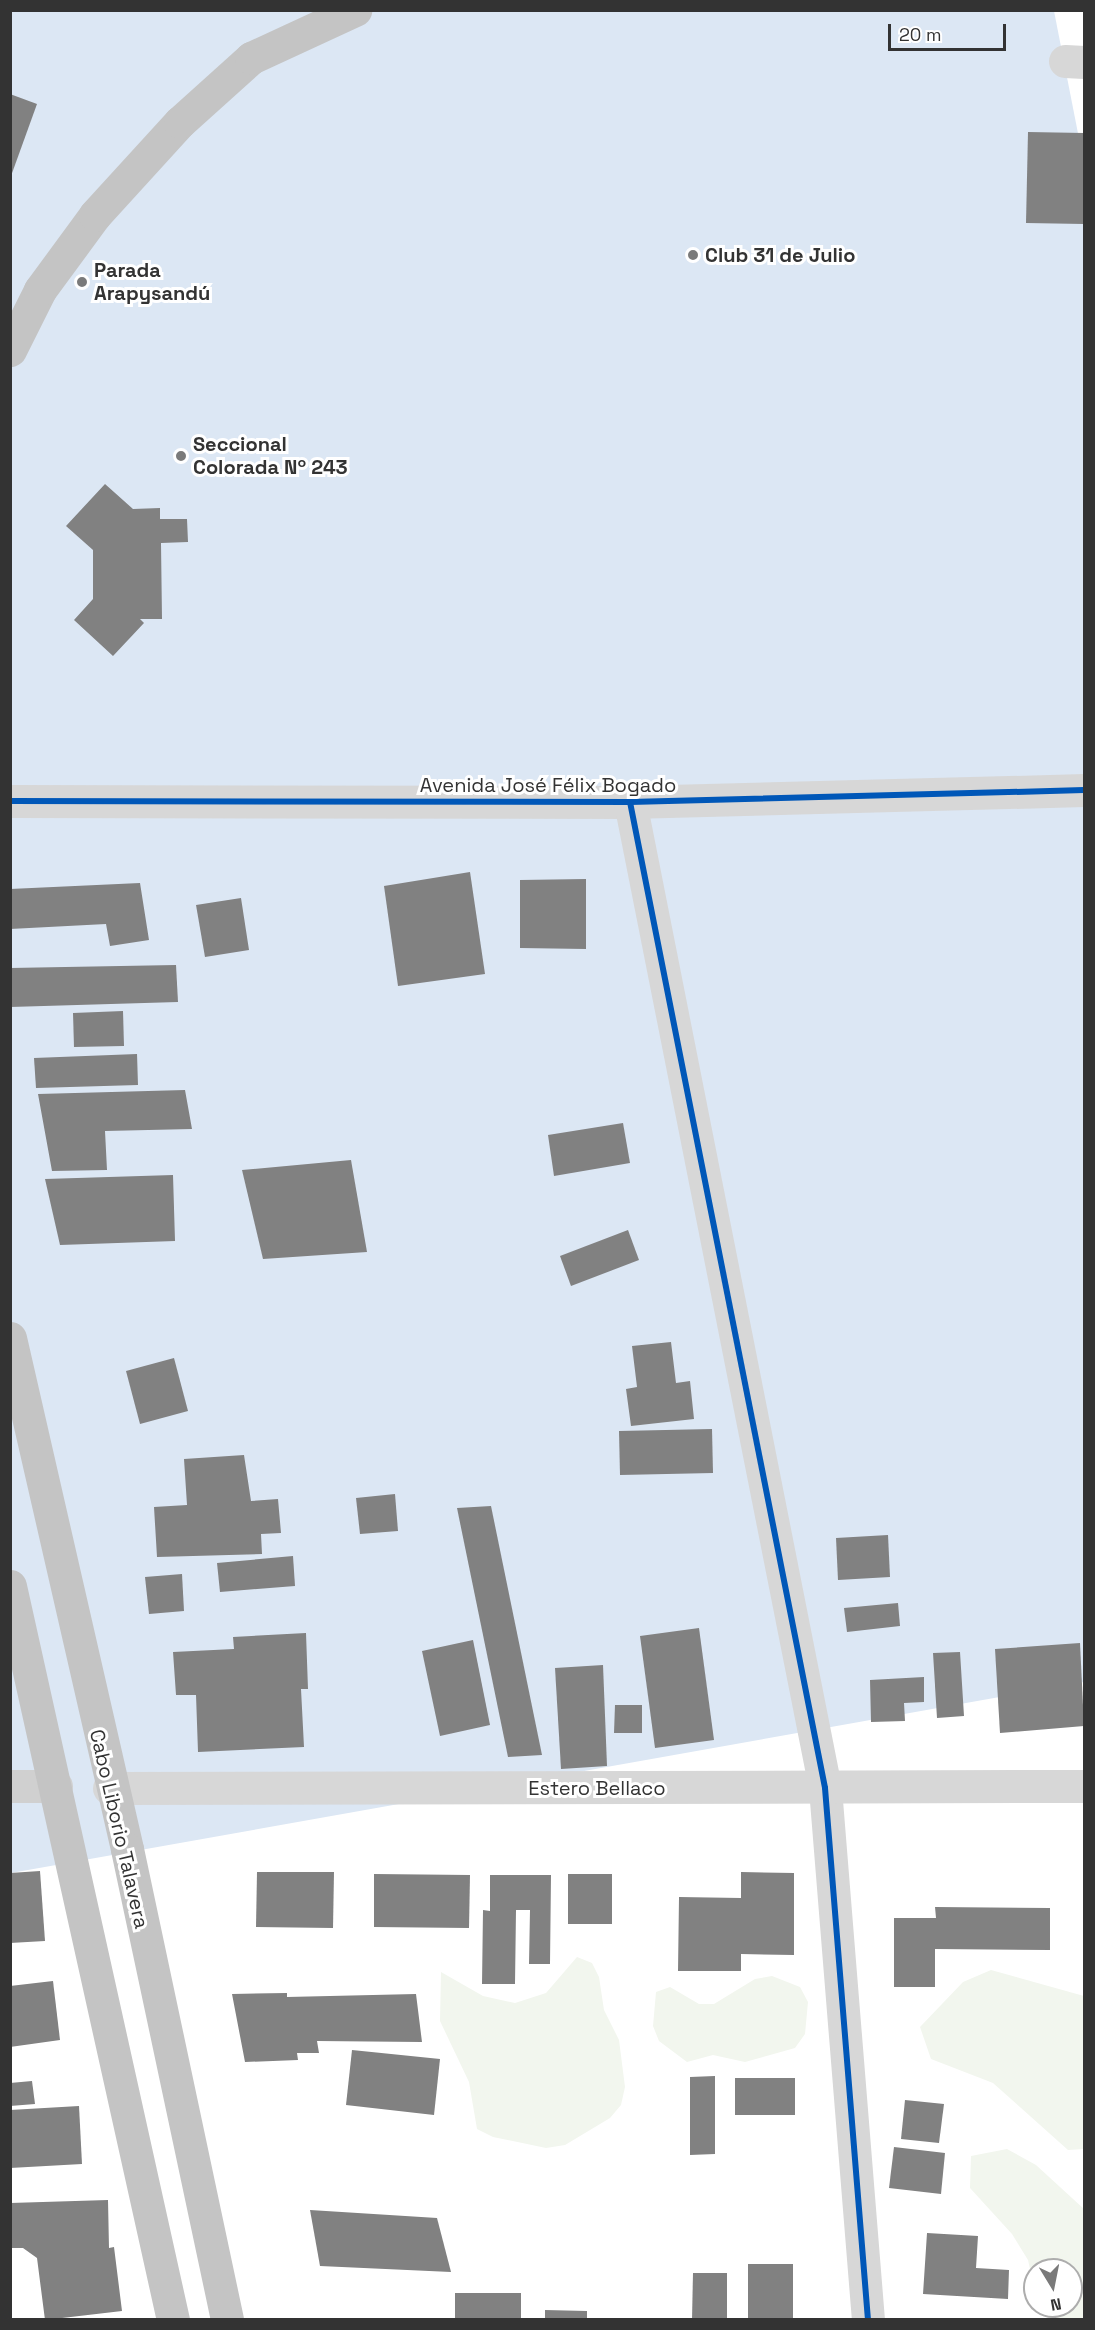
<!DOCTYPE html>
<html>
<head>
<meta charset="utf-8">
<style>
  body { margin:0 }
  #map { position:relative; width:1095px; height:2330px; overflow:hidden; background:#fff; font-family:"Space Grotesk",sans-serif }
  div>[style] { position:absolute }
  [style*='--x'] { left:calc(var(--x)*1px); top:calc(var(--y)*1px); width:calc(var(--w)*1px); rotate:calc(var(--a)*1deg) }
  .green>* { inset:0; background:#f2f6ee }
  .water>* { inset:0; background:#dce7f4 }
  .building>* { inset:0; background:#818181 }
  .street>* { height:33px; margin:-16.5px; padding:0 16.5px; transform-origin:16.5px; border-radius:16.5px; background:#d7d7d7 }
  .secondary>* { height:33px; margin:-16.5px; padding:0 16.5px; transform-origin:16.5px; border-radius:16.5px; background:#d0d0d0 }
  .highway>* { height:33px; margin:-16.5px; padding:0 16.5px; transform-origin:16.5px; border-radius:16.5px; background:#c4c4c4 }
  .cycleway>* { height:6px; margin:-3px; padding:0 3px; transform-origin:3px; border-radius:3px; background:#0057b8 }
  .dots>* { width:16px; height:16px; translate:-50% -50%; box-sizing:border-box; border:3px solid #fff; border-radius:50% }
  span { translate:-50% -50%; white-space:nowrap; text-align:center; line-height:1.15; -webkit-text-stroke:6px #fff; paint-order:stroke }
  .poi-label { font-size:20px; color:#333; font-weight:700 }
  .left { translate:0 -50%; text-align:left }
  .street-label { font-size:20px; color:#333 }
  .frame { position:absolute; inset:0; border:12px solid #333; pointer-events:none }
  .north { position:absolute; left:1023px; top:2258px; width:60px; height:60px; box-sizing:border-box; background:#fff; border:2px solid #adadad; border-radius:50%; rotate:170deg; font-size:16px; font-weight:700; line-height:24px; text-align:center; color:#333 }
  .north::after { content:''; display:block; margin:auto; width:21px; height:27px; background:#7a7a7a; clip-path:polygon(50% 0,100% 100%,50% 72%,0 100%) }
  .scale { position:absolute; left:888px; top:24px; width:118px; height:27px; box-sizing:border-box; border:3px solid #333; border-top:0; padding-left:8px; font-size:18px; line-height:21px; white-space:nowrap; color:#333; -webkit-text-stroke:4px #fff; paint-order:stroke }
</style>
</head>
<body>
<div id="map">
  <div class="green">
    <i style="clip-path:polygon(577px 1957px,592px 1963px,599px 1977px,604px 2010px,619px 2040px,625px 2087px,621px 2105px,610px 2118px,565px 2145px,546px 2148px,493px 2137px,477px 2129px,469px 2082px,440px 2021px,441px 1972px,483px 1996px,515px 2003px,546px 1993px)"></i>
    <i style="clip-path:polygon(991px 1970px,1084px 1996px,1084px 2149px,1068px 2150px,993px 2083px,931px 2059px,920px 2027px,963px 1982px)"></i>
    <i style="clip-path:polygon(772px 1976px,800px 1987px,808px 2002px,805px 2034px,795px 2048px,745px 2062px,713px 2055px,687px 2062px,659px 2041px,653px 2026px,656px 1992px,670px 1987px,699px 2004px,714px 2004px,755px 1979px)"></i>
    <i style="clip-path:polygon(1007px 2149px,1036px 2165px,1084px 2209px,1084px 2319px,1051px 2319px,1045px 2306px,1071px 2306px,1071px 2270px,1035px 2270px,1035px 2291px,1028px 2260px,1012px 2234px,970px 2188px,971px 2156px)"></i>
  </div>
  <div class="water">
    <i style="clip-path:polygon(11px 11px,1054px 11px,1084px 164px,1084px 1682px,11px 1873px)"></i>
  </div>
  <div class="building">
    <i style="clip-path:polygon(10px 94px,37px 104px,11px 176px,10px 176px)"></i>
    <i style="clip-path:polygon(1028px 132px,1084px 133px,1084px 224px,1026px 223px)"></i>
    <i style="clip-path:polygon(105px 484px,133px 509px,160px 508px,160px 519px,187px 519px,188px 542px,161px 543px,162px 619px,140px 619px,144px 623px,113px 656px,74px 620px,93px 599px,93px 550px,66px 526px)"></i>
    <i style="clip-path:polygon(470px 872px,485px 974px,398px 986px,384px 886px)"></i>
    <i style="clip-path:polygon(586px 879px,586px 949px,520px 948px,520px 880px)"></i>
    <i style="clip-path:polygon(140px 883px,149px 940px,110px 946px,106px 924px,10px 929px,10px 889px)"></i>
    <i style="clip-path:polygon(241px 898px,249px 950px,205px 957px,196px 905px)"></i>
    <i style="clip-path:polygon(176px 965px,178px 1002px,10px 1007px,10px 968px)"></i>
    <i style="clip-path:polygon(123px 1011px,124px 1046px,74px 1047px,73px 1013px)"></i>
    <i style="clip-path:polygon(137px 1054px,138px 1085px,36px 1088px,34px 1058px)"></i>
    <i style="clip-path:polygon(185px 1090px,192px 1129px,105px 1131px,107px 1170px,52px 1171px,38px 1094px)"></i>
    <i style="clip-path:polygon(623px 1123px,630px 1163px,554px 1176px,548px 1135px)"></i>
    <i style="clip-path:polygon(351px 1160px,367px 1252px,263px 1259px,242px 1170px)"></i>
    <i style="clip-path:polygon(173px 1175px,175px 1241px,60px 1245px,45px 1179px)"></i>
    <i style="clip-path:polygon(628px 1230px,639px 1260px,571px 1286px,560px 1256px)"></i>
    <i style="clip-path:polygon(671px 1342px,676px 1383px,690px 1381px,694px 1419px,631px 1426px,626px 1389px,637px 1387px,632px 1346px)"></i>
    <i style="clip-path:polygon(174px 1358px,188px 1411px,140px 1424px,126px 1371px)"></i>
    <i style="clip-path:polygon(712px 1429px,713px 1473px,620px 1475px,619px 1431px)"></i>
    <i style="clip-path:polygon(244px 1455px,251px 1501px,278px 1499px,281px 1533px,261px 1534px,262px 1554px,157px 1557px,154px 1507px,187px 1505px,184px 1459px)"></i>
    <i style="clip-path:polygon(395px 1494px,398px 1531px,360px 1534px,356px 1498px)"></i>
    <i style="clip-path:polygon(491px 1506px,542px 1755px,508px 1757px,457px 1508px)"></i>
    <i style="clip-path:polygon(888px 1535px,890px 1577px,838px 1580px,836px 1538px)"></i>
    <i style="clip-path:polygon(293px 1556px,295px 1586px,220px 1592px,217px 1563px)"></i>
    <i style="clip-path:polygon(182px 1574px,184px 1611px,149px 1614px,145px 1577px)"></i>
    <i style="clip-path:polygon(898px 1603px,900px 1626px,847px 1632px,844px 1608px)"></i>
    <i style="clip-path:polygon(699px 1628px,714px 1740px,655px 1748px,640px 1636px)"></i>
    <i style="clip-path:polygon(306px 1633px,308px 1689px,301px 1689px,304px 1747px,198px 1752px,196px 1695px,176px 1695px,173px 1652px,234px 1649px,233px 1637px)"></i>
    <i style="clip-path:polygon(473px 1640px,490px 1725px,440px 1736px,422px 1651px)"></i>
    <i style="clip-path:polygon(1080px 1643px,1084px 1726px,1000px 1733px,995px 1649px)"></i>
    <i style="clip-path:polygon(960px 1652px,964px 1716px,937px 1718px,933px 1653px)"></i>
    <i style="clip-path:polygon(603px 1665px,607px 1766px,561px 1769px,555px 1668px)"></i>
    <i style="clip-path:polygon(924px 1677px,924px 1702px,904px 1703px,905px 1721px,871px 1722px,870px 1680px)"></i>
    <i style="clip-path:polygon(615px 1705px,642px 1705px,642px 1733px,614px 1733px)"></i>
    <i style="clip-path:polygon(40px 1871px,45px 1941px,10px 1943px,10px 1873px)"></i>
    <i style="clip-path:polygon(257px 1872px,334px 1872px,333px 1928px,256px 1927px)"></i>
    <i style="clip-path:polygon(741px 1872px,794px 1873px,794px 1955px,741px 1954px,741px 1971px,678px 1971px,679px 1897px,741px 1898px)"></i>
    <i style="clip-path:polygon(374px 1874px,470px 1875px,469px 1928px,374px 1927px)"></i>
    <i style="clip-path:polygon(568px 1874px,612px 1874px,612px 1924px,568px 1924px)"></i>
    <i style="clip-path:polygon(490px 1875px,551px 1875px,550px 1964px,529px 1964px,530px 1910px,516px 1910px,515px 1984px,482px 1984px,483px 1910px,490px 1911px)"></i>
    <i style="clip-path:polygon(935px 1907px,1050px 1908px,1050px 1950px,935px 1949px,935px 1987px,894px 1987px,894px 1918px,936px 1918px)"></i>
    <i style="clip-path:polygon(53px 1981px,60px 2040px,10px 2047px,10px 1986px)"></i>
    <i style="clip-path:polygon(287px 1993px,287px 1997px,416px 1994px,422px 2042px,317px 2041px,319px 2053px,297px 2053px,298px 2060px,245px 2062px,232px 1994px)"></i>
    <i style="clip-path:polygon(352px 2050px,440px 2059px,434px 2115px,346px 2105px)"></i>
    <i style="clip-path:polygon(715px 2076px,715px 2154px,690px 2155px,690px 2077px)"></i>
    <i style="clip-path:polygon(735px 2078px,795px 2078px,795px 2115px,735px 2115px)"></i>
    <i style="clip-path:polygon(32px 2081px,35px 2104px,10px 2106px,10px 2083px)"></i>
    <i style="clip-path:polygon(905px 2100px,944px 2104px,939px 2143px,901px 2139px)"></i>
    <i style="clip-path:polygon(79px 2106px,82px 2164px,10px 2168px,10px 2110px)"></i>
    <i style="clip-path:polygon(894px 2147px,945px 2153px,941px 2194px,889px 2188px)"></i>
    <i style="clip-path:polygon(108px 2200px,109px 2248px,114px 2247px,122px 2311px,45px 2320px,37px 2258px,23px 2248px,10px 2248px,10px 2203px)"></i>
    <i style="clip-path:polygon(310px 2210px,437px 2218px,451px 2272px,320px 2266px)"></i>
    <i style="clip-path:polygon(927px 2233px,978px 2236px,976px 2268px,1009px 2270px,1008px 2299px,923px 2294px)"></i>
    <i style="clip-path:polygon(748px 2264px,793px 2264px,793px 2320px,748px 2320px)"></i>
    <i style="clip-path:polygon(693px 2273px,727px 2273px,727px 2320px,692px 2320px)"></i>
    <i style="clip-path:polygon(455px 2293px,521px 2293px,521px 2320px,455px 2320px)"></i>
    <i style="clip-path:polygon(545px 2310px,587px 2311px,587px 2320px,545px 2320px)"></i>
  </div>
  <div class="street">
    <i style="--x:1065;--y:61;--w:19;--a:3"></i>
    <i style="--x:10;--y:801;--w:620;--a:0.09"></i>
    <i style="--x:630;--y:802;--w:454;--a:-1.5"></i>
    <i style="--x:630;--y:802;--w:1005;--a:78.81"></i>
    <i style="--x:825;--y:1788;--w:534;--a:85.38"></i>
    <i style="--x:109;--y:1788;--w:975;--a:-0.12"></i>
  </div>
  <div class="secondary">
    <i style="--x:10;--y:1786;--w:46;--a:0"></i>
  </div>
  <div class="highway">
    <i style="--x:10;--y:350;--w:67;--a:-63.4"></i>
    <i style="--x:40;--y:290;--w:93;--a:-53.7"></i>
    <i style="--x:95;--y:215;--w:126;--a:-47.6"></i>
    <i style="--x:180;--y:122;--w:96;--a:-42"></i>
    <i style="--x:251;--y:58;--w:115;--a:-24.8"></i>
    <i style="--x:10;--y:1338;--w:524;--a:77.1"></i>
    <i style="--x:127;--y:1849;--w:481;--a:78"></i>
    <i style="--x:10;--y:1586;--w:752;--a:77.48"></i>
  </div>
  <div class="cycleway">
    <i style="--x:10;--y:801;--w:620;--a:0.09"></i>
    <i style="--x:630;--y:802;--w:454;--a:-1.5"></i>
    <i style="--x:630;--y:802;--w:1005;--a:78.81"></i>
    <i style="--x:825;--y:1788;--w:534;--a:85.38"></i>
  </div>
  <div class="dots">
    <i style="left:693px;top:255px;background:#7a7a7a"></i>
    <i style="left:82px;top:282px;background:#7a7a7a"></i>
    <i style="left:181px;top:456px;background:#7a7a7a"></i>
  </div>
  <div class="poi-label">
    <span class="left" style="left:705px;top:255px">Club 31 de Julio</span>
    <span class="left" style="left:94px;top:282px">Parada<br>Arapysandú</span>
    <span class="left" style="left:193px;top:456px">Seccional<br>Colorada Nº 243</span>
  </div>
  <div class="street-label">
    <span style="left:548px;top:785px">Avenida José Félix Bogado</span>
    <span style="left:597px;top:1788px">Estero Bellaco</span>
    <span style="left:119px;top:1829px;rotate:77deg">Cabo Liborio Talavera</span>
  </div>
  <div class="frame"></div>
  <div class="north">N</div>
  <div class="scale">20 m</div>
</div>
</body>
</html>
